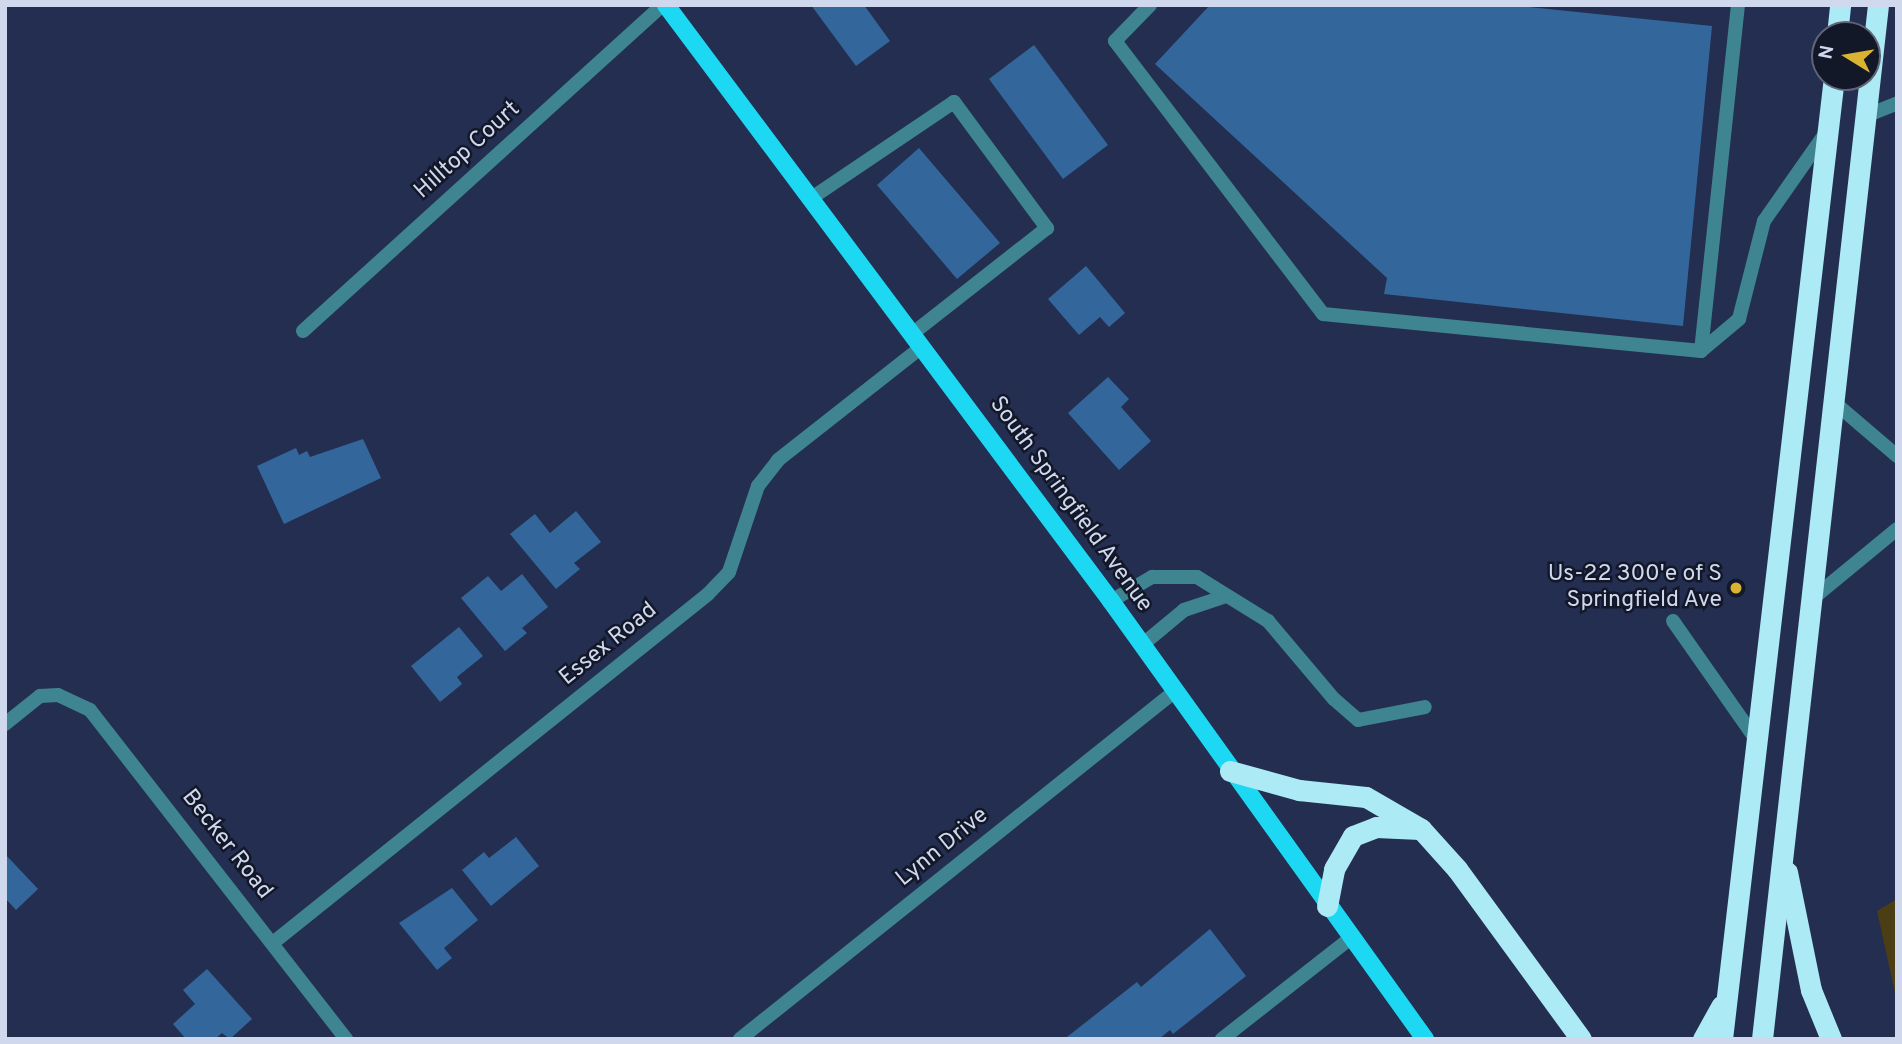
<!DOCTYPE html>
<html>
<head>
<meta charset="utf-8">
<style>
  body { margin:0 }
  #map { position:relative; width:1902px; height:1044px; overflow:hidden; background:#242e51; font-family:Overpass,sans-serif }
  div>[style] { position:absolute }
  [style*='--x'] { left:calc(var(--x)*1px); top:calc(var(--y)*1px); width:calc(var(--w)*1px); rotate:calc(var(--a)*1deg) }
  .green>* { inset:0; background:#4b3d14 }
  .building>* { inset:0; background:#33679b }
  .lane>* { height:14px; margin:-7px; padding:0 7px; transform-origin:7px; border-radius:7px; background:#3f8591 }
  .street>* { height:14px; margin:-7px; padding:0 7px; transform-origin:7px; border-radius:7px; background:#3f8591 }
  .primary>* { height:18px; margin:-9px; padding:0 9px; transform-origin:9px; border-radius:9px; background:#1dd8f2 }
  .highway>* { height:21px; margin:-10.5px; padding:0 10.5px; transform-origin:10.5px; border-radius:10.5px; background:#aceaf5 }
  .dots>* { width:19px; height:19px; translate:-50% -50%; box-sizing:border-box; border:4px solid #131828; border-radius:50% }
  span { translate:-50% -50%; white-space:nowrap; text-align:center; line-height:1.15; -webkit-text-stroke:5px #131828; paint-order:stroke }
  .street-label { font-size:23px; color:#d0d8ee }
  .poi-label { font-size:23px; color:#d0d8ee }
  .right { translate:-100% -50%; text-align:right }
  .frame { position:absolute; inset:0; border:7px solid #d0d8ee; pointer-events:none }
  .north { position:absolute; left:1811px; top:21px; width:70px; height:70px; box-sizing:border-box; background:#131828; border:2px solid #5f6577; border-radius:50%; rotate:281deg; font-size:19px; font-weight:700; line-height:28px; text-align:center; color:#d0d8ee }
  .north::after { content:''; display:block; margin:auto; width:24px; height:32px; background:#dbb333; clip-path:polygon(50% 0,100% 100%,50% 72%,0 100%) }
</style>
</head>
<body>
<div id="map">
  <div class="green">
    <i style="clip-path:polygon(1897px 899px,1897px 1002px,1877px 911px)"></i>
  </div>
  <div class="building">
    <i style="clip-path:polygon(811px 5px,864px 5px,890px 41px,856px 66px)"></i>
    <i style="clip-path:polygon(1210px 5px,1509px 5px,1712px 26px,1683px 326px,1384px 294px,1387px 278px,1155px 64px)"></i>
    <i style="clip-path:polygon(1034px 45px,1108px 145px,1063px 179px,989px 79px)"></i>
    <i style="clip-path:polygon(919px 148px,1000px 243px,957px 279px,877px 185px)"></i>
    <i style="clip-path:polygon(1086px 266px,1125px 313px,1109px 327px,1100px 317px,1079px 335px,1048px 299px)"></i>
    <i style="clip-path:polygon(1108px 377px,1129px 399px,1121px 407px,1151px 441px,1119px 470px,1068px 413px)"></i>
    <i style="clip-path:polygon(363px 439px,381px 478px,284px 524px,257px 466px,296px 448px,299px 455px,307px 451px,310px 457px)"></i>
    <i style="clip-path:polygon(576px 511px,601px 542px,574px 563px,580px 569px,556px 589px,510px 534px,535px 514px,550px 533px)"></i>
    <i style="clip-path:polygon(522px 574px,548px 607px,522px 628px,527px 633px,505px 651px,461px 598px,488px 576px,501px 591px)"></i>
    <i style="clip-path:polygon(459px 627px,483px 656px,457px 677px,462px 684px,440px 702px,411px 666px)"></i>
    <i style="clip-path:polygon(516px 837px,539px 866px,491px 906px,462px 870px,484px 852px,489px 858px)"></i>
    <i style="clip-path:polygon(5px 854px,38px 889px,16px 910px,5px 898px)"></i>
    <i style="clip-path:polygon(452px 888px,478px 920px,444px 948px,452px 958px,437px 970px,399px 923px)"></i>
    <i style="clip-path:polygon(1210px 929px,1246px 976px,1173px 1034px,1170px 1030px,1159px 1039px,1067px 1037px,1137px 982px,1141px 987px)"></i>
    <i style="clip-path:polygon(207px 969px,252px 1019px,230px 1039px,222px 1033px,215px 1039px,186px 1039px,173px 1024px,195px 1004px,183px 990px)"></i>
  </div>
  <div class="lane">
    <i style="--x:1150;--y:5;--w:50;--a:134.2"></i>
    <i style="--x:1115;--y:41;--w:343;--a:52.7"></i>
    <i style="--x:1323;--y:314;--w:380;--a:5.6"></i>
    <i style="--x:1701;--y:351;--w:348;--a:-83.9"></i>
    <i style="--x:1868;--y:115;--w:31;--a:-22"></i>
    <i style="--x:813;--y:197;--w:170;--a:-34"></i>
    <i style="--x:954;--y:102;--w:157;--a:53.6"></i>
    <i style="--x:1047;--y:228;--w:170;--a:141.9"></i>
    <i style="--x:1701;--y:351;--w:50;--a:-40.1"></i>
    <i style="--x:1739;--y:319;--w:101;--a:-75.7"></i>
    <i style="--x:1764;--y:221;--w:106;--a:-55"></i>
    <i style="--x:1835;--y:403;--w:82;--a:40.5"></i>
    <i style="--x:1812;--y:599;--w:110;--a:-39.5"></i>
    <i style="--x:1111;--y:601;--w:48;--a:-30.3"></i>
    <i style="--x:1152;--y:577;--w:45;--a:0"></i>
    <i style="--x:1197;--y:577;--w:84;--a:31.8"></i>
    <i style="--x:1268;--y:621;--w:102;--a:49.8"></i>
    <i style="--x:1334;--y:699;--w:32;--a:41"></i>
    <i style="--x:1358;--y:720;--w:68;--a:-11"></i>
    <i style="--x:1673;--y:621;--w:146;--a:55"></i>
    <i style="--x:1142;--y:645;--w:55;--a:-39.8"></i>
    <i style="--x:1184;--y:610;--w:44;--a:-18.4"></i>
    <i style="--x:1222;--y:1039;--w:164;--a:-38.1"></i>
  </div>
  <div class="street">
    <i style="--x:303;--y:331;--w:486;--a:-42.2"></i>
    <i style="--x:5;--y:724;--w:45;--a:-38.7"></i>
    <i style="--x:40;--y:696;--w:18;--a:-3"></i>
    <i style="--x:58;--y:695;--w:35;--a:25"></i>
    <i style="--x:90;--y:710;--w:417;--a:52.1"></i>
    <i style="--x:274;--y:942;--w:556;--a:-38.72"></i>
    <i style="--x:708;--y:594;--w:30;--a:-46"></i>
    <i style="--x:729;--y:572;--w:91;--a:-71.4"></i>
    <i style="--x:758;--y:486;--w:33;--a:-52"></i>
    <i style="--x:778;--y:460;--w:184;--a:-38.2"></i>
    <i style="--x:740;--y:1039;--w:556;--a:-38.64"></i>
  </div>
  <div class="primary">
    <i style="--x:666;--y:5;--w:744;--a:53.25"></i>
    <i style="--x:1111;--y:601;--w:539;--a:54.36"></i>
  </div>
  <div class="highway">
    <i style="--x:1837;--y:35;--w:30;--a:-84"></i>
    <i style="--x:1230;--y:771;--w:72;--a:15.4"></i>
    <i style="--x:1299;--y:790;--w:67;--a:6"></i>
    <i style="--x:1366;--y:797;--w:64;--a:30.2"></i>
    <i style="--x:1421;--y:829;--w:54;--a:48"></i>
    <i style="--x:1457;--y:869;--w:210;--a:53.9"></i>
    <i style="--x:1787;--y:872;--w:120;--a:78.5"></i>
    <i style="--x:1811;--y:990;--w:53;--a:67.8"></i>
    <i style="--x:1327;--y:906;--w:38;--a:-79"></i>
    <i style="--x:1334;--y:869;--w:38;--a:-60"></i>
    <i style="--x:1353;--y:836;--w:25;--a:-21"></i>
    <i style="--x:1376;--y:827;--w:44;--a:2.6"></i>
    <i style="--x:1703;--y:1039;--w:38;--a:-61"></i>
    <i style="--x:1722;--y:1039;--w:968;--a:-83.36"></i>
    <i style="--x:1762;--y:1039;--w:1040;--a:-83.6"></i>
  </div>
  <div class="dots">
    <i style="left:1736px;top:588px;background:#dbb333"></i>
  </div>
  <div class="street-label">
    <span style="left:468px;top:151px;rotate:-42deg">Hilltop Court</span>
    <span style="left:1070px;top:505px;rotate:54deg">South Springfield Avenue</span>
    <span style="left:609px;top:645px;rotate:-39deg">Essex Road</span>
    <span style="left:226px;top:845px;rotate:52deg">Becker Road</span>
    <span style="left:943px;top:848px;rotate:-39deg">Lynn Drive</span>
  </div>
  <div class="poi-label">
    <span class="right" style="left:1722px;top:588px">Us-22 300'e of S<br>Springfield Ave</span>
  </div>
  <div class="frame"></div>
  <div class="north">N</div>
</div>
</body>
</html>
